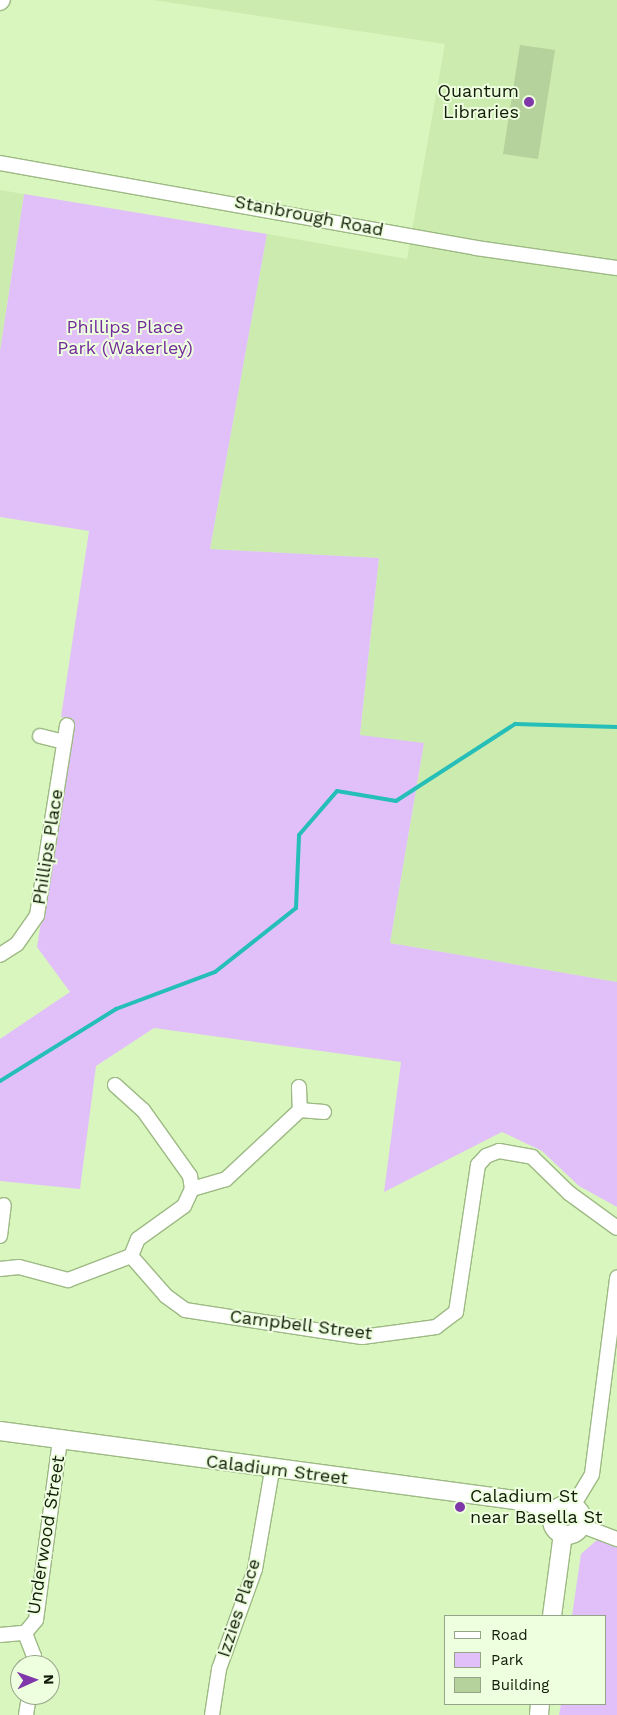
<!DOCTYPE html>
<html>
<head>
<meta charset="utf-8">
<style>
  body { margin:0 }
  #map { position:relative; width:617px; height:1715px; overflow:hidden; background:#d9f6be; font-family:"Work Sans",sans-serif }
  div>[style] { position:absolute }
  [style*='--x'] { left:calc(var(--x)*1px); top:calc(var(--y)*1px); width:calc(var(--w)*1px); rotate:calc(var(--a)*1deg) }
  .built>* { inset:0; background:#cbecae }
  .green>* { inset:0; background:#e1c0f9 }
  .stream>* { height:4px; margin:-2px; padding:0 2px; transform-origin:2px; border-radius:2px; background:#26beb8 }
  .building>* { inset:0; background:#b5d19c }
  .roads { filter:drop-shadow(1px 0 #9db984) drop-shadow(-1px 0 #9db984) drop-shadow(0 1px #9db984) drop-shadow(0 -1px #9db984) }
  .minor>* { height:14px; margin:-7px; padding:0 7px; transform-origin:7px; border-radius:7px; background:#fff }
  .tertiary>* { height:18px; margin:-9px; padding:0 9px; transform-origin:9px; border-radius:9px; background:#fff }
  .tertiary>.ring { margin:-9px; padding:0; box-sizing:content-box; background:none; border:18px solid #fff; border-radius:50% }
  .dots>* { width:14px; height:14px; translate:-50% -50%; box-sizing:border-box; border:2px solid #edffde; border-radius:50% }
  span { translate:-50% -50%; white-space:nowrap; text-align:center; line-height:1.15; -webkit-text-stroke:4px #edffde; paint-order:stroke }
  .poi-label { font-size:18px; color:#111b07 }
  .right { translate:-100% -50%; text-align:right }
  .left { translate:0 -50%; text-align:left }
  .street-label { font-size:18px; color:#111b07 }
  .park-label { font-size:18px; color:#732b9c }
  .legend { position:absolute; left:444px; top:1615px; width:162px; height:90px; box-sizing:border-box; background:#edffde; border:1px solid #95a488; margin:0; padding:6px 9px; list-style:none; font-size:15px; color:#111b07 }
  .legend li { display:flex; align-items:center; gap:10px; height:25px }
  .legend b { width:25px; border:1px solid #95a488 }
  .north { position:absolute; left:10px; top:1655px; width:50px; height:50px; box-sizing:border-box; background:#edffde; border:1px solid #95a488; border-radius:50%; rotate:88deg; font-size:14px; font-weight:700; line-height:20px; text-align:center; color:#111b07 }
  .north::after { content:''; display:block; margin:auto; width:18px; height:22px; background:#7f37a9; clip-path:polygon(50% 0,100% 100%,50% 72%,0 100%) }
</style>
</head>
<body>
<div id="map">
  <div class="built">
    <i style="clip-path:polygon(153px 0,617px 0,617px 982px,390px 943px,424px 743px,360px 736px,379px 558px,210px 549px,267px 234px,407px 259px,445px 44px)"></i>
    <i style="clip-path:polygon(0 190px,24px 194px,0 351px)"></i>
  </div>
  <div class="green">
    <i style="clip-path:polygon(24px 194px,267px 234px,210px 549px,379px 558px,360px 735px,424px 743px,390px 943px,617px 982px,617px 1207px,579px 1186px,542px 1151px,502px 1132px,384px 1192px,401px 1062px,154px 1028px,96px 1066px,80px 1189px,0 1181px,0 1039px,70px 992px,37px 947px,73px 719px,61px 717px,89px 531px,0 517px,0 351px)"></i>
    <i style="clip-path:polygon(598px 1539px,617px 1545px,617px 1715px,559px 1715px,561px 1704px,606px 1704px,606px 1616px,572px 1616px,581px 1554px)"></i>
  </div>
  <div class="stream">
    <i style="--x:0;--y:1081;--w:137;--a:-31.8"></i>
    <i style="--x:116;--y:1009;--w:106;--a:-20.5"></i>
    <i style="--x:215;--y:972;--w:103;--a:-38.3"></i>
    <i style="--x:296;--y:908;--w:73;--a:-87.6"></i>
    <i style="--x:299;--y:835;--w:58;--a:-49.2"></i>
    <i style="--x:337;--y:791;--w:60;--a:9.6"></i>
    <i style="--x:396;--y:801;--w:142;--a:-32.9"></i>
    <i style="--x:515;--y:724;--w:102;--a:1.7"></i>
  </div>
  <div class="building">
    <i style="clip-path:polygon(520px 45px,555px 50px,538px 159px,503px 154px)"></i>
  </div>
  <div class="roads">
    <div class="minor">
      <i style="--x:0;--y:163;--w:484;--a:10.1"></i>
      <i style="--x:476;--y:248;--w:142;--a:8.1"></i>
      <i style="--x:40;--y:736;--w:25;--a:14"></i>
      <i style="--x:0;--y:955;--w:20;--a:-33"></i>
      <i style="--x:17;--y:944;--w:35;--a:-55"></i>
      <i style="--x:37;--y:915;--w:192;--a:-81"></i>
      <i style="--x:115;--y:1085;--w:38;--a:42"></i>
      <i style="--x:143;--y:1110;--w:81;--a:54.5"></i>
      <i style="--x:190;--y:1176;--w:13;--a:81"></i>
      <i style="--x:299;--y:1087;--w:23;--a:88"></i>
      <i style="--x:300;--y:1110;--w:24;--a:5"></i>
      <i style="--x:0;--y:1236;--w:31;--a:-83"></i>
      <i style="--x:131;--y:1256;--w:18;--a:-68"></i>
      <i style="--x:138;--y:1239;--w:57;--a:-35.7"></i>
      <i style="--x:184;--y:1206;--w:19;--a:-65"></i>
      <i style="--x:192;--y:1189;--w:35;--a:-16"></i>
      <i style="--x:226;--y:1179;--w:101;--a:-43"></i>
      <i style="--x:0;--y:1269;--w:19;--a:-6"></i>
      <i style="--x:19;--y:1267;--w:51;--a:14.9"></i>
      <i style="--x:68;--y:1280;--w:67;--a:-20.9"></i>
      <i style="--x:131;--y:1256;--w:53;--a:48.8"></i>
      <i style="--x:166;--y:1296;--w:24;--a:36"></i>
      <i style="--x:185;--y:1310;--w:179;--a:8.7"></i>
      <i style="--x:362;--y:1337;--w:75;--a:-7.7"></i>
      <i style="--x:436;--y:1327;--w:25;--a:-37"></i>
      <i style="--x:456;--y:1312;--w:149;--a:-81.5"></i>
      <i style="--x:478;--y:1165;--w:12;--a:-48"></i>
      <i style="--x:486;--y:1156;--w:14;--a:-21"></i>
      <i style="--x:499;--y:1151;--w:34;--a:10"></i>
      <i style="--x:532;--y:1157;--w:52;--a:44.2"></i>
      <i style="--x:569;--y:1193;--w:59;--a:36.1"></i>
      <i style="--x:573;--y:1506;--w:37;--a:-59"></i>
      <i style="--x:592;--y:1474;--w:198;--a:-82.7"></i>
      <i style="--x:580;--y:1525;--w:40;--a:21"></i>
      <i style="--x:25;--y:1633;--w:25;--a:69"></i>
      <i style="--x:34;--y:1656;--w:9;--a:96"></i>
      <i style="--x:0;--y:1635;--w:25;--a:-5"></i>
      <i style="--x:25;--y:1633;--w:17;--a:-50"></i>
      <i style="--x:36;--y:1620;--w:182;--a:-82.4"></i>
      <i style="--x:26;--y:1715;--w:20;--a:-81"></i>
      <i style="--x:212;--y:1715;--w:47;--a:-81.3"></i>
      <i style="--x:219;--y:1669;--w:106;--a:-70.2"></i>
      <i style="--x:255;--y:1569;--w:99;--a:-80.2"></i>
    </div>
    <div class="tertiary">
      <i style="--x:0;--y:1;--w:1;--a:-45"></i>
      <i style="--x:0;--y:1431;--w:534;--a:7.64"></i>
      <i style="--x:529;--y:1502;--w:26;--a:25"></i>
      <i class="ring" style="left:552px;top:1505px;width:12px;height:12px"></i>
      <i style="--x:552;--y:1616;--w:83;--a:-82.4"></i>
      <i style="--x:539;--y:1715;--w:11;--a:-85"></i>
    </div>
  </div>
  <div class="dots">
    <i style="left:529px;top:102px;background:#7f37a9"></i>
    <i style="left:460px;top:1507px;background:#7f37a9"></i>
  </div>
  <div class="poi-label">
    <span class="right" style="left:519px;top:102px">Quantum<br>Libraries</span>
    <span class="left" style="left:470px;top:1507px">Caladium St<br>near Basella St</span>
  </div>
  <div class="street-label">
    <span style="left:309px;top:216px;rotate:11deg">Stanbrough Road</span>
    <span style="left:48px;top:847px;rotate:-81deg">Phillips Place</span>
    <span style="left:301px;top:1325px;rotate:7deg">Campbell Street</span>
    <span style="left:277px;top:1470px;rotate:7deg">Caladium Street</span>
    <span style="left:46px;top:1535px;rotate:-81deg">Underwood Street</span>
    <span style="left:239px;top:1608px;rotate:-72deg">Izzies Place</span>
  </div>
  <div class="park-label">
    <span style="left:125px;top:338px">Phillips Place<br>Park (Wakerley)</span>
  </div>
  <ul class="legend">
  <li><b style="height:6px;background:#fff"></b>Road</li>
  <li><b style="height:14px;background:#e1c0f9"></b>Park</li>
  <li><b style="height:14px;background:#b5d19c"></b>Building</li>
  </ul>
  <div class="north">N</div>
</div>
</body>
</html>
